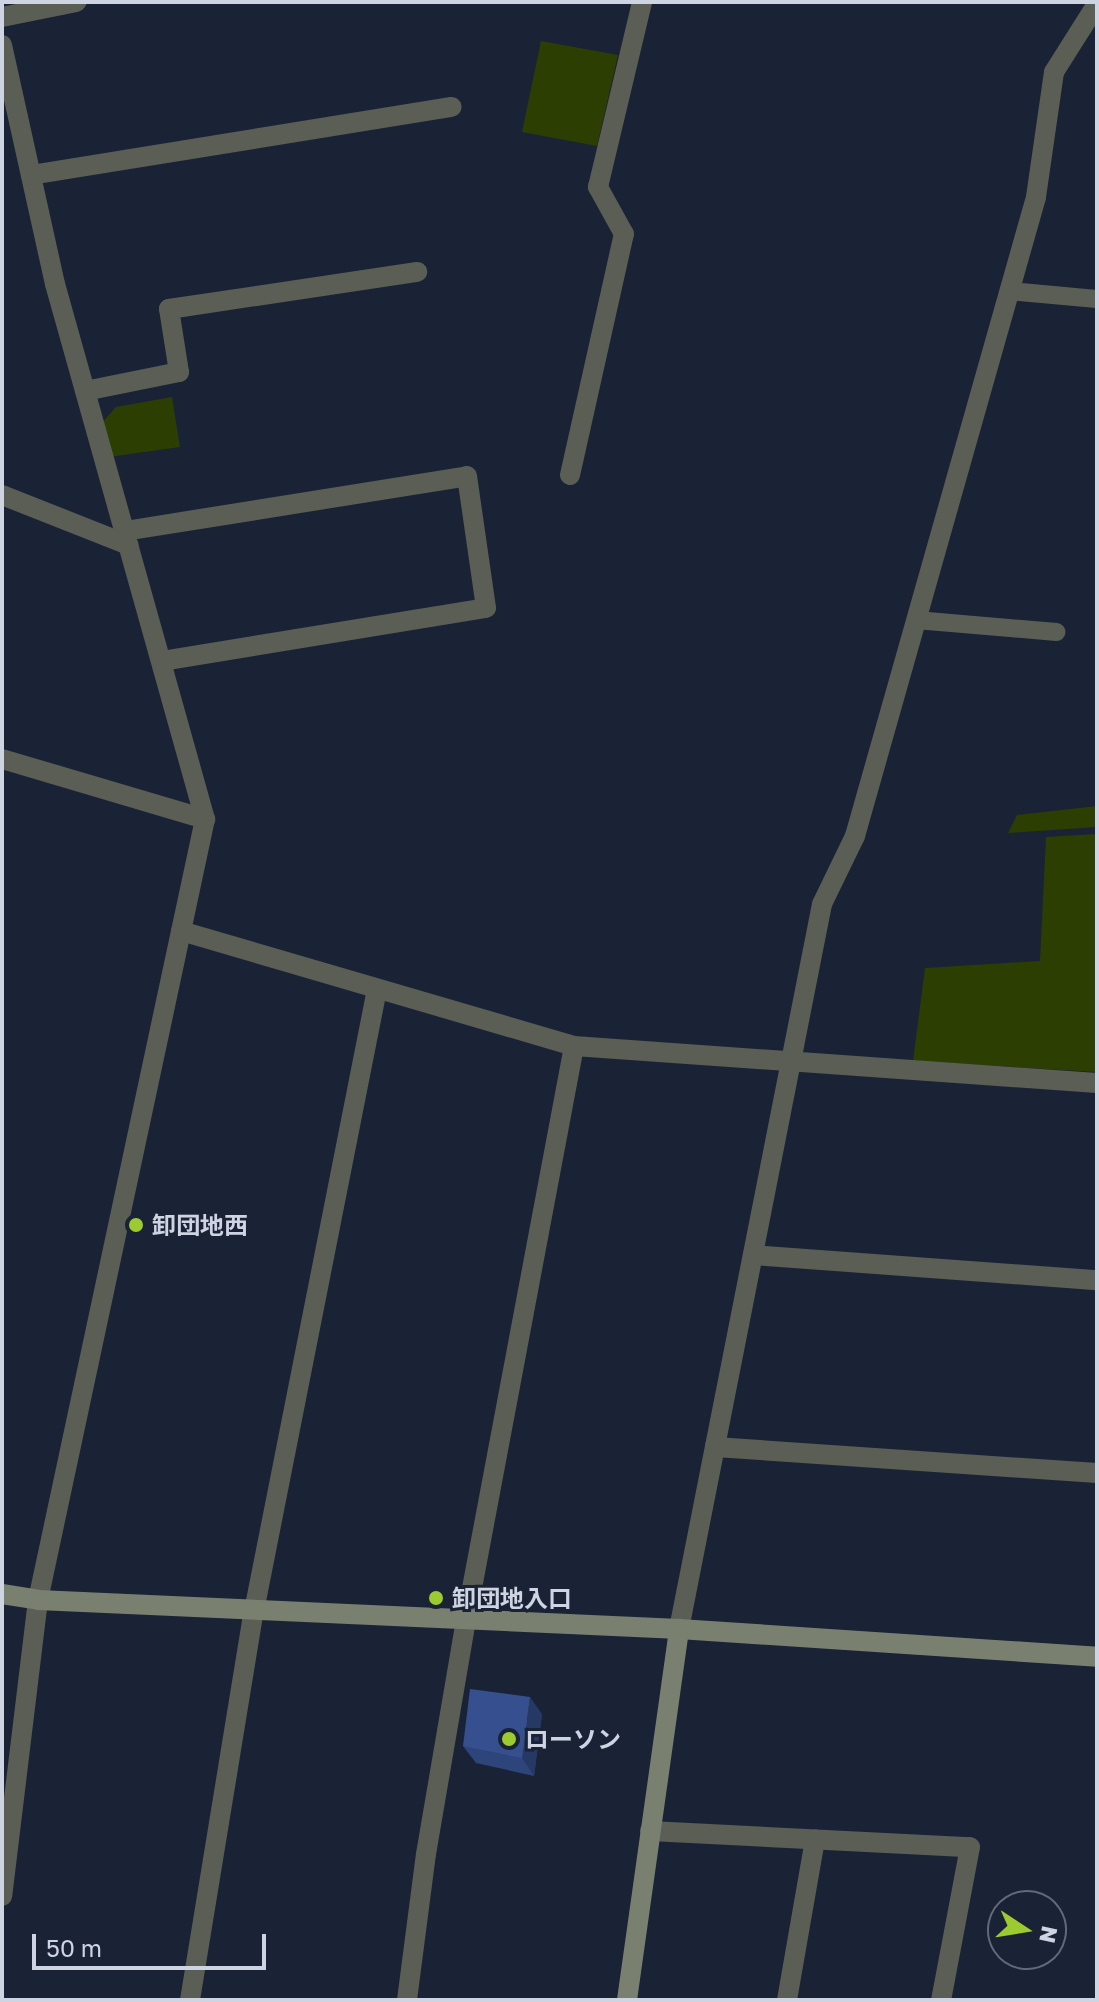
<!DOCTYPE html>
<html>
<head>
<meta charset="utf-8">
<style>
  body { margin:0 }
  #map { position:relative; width:1099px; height:2002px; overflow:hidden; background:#1a2235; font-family:"Golos Text","Noto Sans JP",sans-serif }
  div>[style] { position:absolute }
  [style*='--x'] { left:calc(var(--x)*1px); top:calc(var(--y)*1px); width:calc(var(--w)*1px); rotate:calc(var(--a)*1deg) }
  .green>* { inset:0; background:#2d3e03 }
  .lane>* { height:18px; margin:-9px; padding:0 9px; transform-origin:9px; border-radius:9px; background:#5a5e54 }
  .street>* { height:20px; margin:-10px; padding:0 10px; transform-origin:10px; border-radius:10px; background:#5a5e54 }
  .secondary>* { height:20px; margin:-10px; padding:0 10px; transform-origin:10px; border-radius:10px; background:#798070 }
  .wall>* { inset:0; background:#2e457b }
  .shaded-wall>* { inset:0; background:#263864 }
  .building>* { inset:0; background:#36508f }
  .dots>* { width:22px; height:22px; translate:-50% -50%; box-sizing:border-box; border:4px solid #1a2235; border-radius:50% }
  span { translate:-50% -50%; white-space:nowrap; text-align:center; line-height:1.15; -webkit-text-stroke:6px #1a2235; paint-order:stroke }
  .poi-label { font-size:24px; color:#ced4e1; font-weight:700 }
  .left { translate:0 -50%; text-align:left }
  .frame { position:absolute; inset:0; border:4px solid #ced4e1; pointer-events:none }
  .north { position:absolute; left:987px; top:1890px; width:80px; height:80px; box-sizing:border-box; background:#1a2235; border:2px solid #62697a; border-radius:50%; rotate:102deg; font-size:22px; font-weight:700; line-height:32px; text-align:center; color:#ced4e1 }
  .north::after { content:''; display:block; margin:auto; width:28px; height:36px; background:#9cca31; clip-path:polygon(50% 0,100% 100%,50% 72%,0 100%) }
  .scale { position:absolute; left:32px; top:1934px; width:234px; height:36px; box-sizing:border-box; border:4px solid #ced4e1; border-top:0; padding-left:10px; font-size:24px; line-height:28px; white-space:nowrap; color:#ced4e1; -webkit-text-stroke:6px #1a2235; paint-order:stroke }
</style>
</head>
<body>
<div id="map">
  <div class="green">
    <i style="clip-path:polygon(541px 41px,618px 55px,597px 146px,522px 132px)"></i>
    <i style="clip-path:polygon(172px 397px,180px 447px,109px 457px,100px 425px,116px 407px)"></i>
    <i style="clip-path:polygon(1097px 806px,1097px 827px,1008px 833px,1017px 815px)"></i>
    <i style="clip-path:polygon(1097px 834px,1097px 1072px,913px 1061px,925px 968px,1040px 961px,1046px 837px)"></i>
  </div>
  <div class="lane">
    <i style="--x:1009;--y:291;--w:88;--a:5.2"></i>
    <i style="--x:916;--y:620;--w:141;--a:4.9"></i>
  </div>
  <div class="street">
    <i style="--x:2;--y:17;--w:76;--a:-11.5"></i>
    <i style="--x:2;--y:45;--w:245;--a:77.5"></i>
    <i style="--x:55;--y:284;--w:556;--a:74.34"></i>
    <i style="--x:205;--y:819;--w:799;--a:102.07"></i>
    <i style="--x:38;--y:1600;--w:298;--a:96.9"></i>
    <i style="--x:31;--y:175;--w:426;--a:-9.2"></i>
    <i style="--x:85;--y:391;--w:96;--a:-11.4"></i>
    <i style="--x:179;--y:372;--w:64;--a:-99"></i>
    <i style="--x:169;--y:309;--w:251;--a:-8.5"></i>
    <i style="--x:570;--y:475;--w:247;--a:-77.4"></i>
    <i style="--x:624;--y:234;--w:54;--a:-119"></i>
    <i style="--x:598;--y:187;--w:190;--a:-76.6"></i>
    <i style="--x:2;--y:495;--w:136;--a:21.6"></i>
    <i style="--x:125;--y:531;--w:346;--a:-9.1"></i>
    <i style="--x:467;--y:476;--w:133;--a:81.8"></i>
    <i style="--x:486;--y:608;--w:329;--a:170.7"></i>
    <i style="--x:2;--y:759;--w:212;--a:16.5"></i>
    <i style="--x:181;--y:931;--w:409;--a:16.3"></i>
    <i style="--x:574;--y:1046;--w:524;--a:4.05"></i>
    <i style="--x:753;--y:1255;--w:345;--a:4.2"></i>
    <i style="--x:715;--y:1447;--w:383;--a:3.9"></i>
    <i style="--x:679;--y:1629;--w:739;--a:-78.84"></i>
    <i style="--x:822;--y:904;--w:76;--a:-64.1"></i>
    <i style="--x:855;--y:836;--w:664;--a:-74.18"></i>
    <i style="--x:1036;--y:197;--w:126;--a:-81.8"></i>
    <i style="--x:1054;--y:72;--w:80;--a:-57.7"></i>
    <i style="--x:650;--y:1831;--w:320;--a:2.9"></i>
    <i style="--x:970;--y:1847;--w:156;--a:100.7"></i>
    <i style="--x:190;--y:2000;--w:394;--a:-80.7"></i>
    <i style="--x:254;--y:1611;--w:634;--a:-78.81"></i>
    <i style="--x:407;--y:2000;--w:147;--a:-82.6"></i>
    <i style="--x:426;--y:1854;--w:237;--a:-80.3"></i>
    <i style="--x:466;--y:1620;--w:584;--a:-79.34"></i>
    <i style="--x:787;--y:2000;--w:163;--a:-80.1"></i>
  </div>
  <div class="secondary">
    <i style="--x:2;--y:1594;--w:36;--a:9"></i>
    <i style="--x:38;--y:1600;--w:642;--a:2.59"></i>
    <i style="--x:679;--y:1629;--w:419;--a:3.8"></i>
    <i style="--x:627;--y:2000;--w:375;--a:-82"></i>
  </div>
  <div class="wall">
    <i style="clip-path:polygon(542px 1714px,534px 1776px,476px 1763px,463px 1746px)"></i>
  </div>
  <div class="shaded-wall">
    <i style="clip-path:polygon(530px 1697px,542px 1714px,534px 1776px,522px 1758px)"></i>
  </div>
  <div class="building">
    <i style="clip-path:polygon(470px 1689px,530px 1697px,522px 1758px,463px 1746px)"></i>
  </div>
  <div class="dots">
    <i style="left:136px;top:1225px;background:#9cca31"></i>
    <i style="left:436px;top:1598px;background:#9cca31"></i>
    <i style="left:509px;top:1739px;background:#9cca31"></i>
  </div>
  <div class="poi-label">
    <span class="left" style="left:152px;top:1225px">卸団地西</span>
    <span class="left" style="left:452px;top:1598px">卸団地入口</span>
    <span class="left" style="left:525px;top:1739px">ローソン</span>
  </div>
  <div class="frame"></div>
  <div class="north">N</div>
  <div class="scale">50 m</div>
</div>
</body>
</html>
